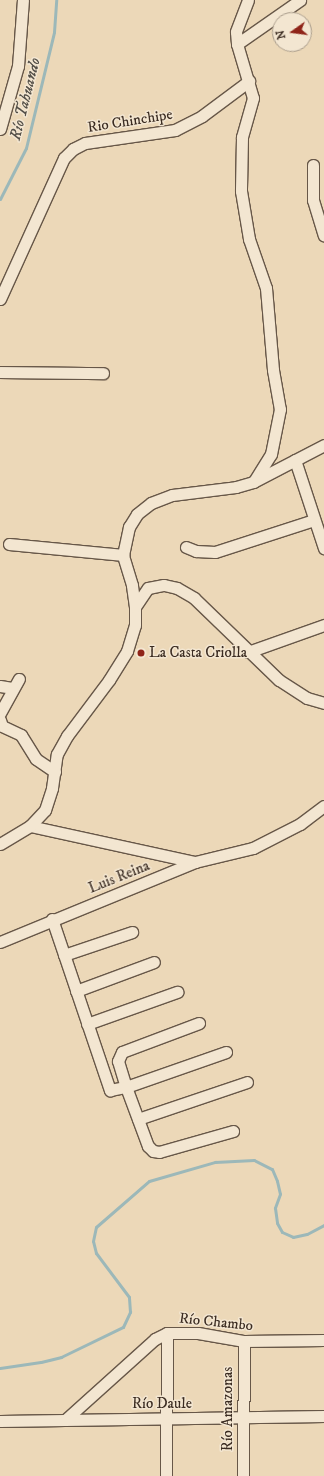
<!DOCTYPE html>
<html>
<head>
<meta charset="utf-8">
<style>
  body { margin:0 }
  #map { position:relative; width:324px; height:1476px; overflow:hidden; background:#ecd8b8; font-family:"IM FELL DW Pica",serif }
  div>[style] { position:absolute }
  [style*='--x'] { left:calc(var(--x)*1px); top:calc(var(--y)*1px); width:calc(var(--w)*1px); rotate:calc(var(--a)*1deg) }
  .stream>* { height:3px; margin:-1.5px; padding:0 1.5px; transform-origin:1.5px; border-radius:1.5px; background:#9cb8b9 }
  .roads { filter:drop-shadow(1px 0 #675748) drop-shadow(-1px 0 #675748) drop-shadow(0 1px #675748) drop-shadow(0 -1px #675748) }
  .minor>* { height:11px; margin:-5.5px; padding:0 5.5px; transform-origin:5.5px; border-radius:5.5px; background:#f3e6d1 }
  .dots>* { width:11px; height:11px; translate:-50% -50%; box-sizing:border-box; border:2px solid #f3e6d1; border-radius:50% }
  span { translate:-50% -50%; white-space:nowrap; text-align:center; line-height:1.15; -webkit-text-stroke:3px #f3e6d1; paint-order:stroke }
  .street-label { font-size:15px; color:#3b2c22 }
  .poi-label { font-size:15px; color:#3b2c22 }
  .left { translate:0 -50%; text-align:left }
  .water-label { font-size:16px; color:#534f48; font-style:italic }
  .north { position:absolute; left:272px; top:12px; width:40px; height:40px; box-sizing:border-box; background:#f3e6d1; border:1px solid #a99c8b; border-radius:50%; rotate:256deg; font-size:11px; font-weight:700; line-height:16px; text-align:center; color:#3b2c22 }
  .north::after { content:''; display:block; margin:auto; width:14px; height:18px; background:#8f2418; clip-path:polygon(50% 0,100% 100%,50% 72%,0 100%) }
</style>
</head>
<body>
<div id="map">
  <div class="stream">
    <i style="--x:0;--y:199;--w:57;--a:-63"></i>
    <i style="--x:26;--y:148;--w:119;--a:-76.4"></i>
    <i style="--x:54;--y:32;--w:32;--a:-86"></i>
    <i style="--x:0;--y:1368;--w:41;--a:-8.3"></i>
    <i style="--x:41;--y:1362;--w:21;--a:-14"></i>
    <i style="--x:61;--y:1357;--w:69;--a:-25.8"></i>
    <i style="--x:123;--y:1327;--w:17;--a:-65"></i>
    <i style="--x:130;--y:1312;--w:15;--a:-94"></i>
    <i style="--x:129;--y:1297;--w:55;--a:-126.9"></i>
    <i style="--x:96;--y:1253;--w:12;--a:-104"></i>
    <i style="--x:93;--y:1241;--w:14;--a:-78"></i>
    <i style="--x:96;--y:1227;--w:70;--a:-41"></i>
    <i style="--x:149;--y:1181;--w:69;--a:-16.1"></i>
    <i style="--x:215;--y:1162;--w:39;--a:-3"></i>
    <i style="--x:254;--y:1160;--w:20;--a:27"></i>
    <i style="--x:272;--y:1169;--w:13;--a:67"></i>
    <i style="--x:277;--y:1181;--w:13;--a:77"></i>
    <i style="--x:280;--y:1194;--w:15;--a:110"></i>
    <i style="--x:275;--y:1208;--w:15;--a:82"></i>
    <i style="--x:277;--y:1223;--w:10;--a:61"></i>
    <i style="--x:282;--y:1232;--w:12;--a:24"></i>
    <i style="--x:293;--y:1237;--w:14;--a:-12"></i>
    <i style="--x:307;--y:1234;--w:19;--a:-28"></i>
  </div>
  <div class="roads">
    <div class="minor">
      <i style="--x:248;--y:0;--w:34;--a:111"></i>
      <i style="--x:236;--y:32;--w:12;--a:85"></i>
      <i style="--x:237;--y:44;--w:56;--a:73.5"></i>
      <i style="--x:253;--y:98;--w:41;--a:105.8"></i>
      <i style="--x:242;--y:137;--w:54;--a:91.1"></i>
      <i style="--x:241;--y:191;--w:49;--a:80.5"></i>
      <i style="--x:249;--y:239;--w:52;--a:70.9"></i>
      <i style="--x:266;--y:288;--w:82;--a:85.1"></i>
      <i style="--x:273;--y:370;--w:40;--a:80"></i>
      <i style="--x:280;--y:409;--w:46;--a:101.3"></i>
      <i style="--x:271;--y:454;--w:32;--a:122"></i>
      <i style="--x:237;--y:44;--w:77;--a:-34.9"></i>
      <i style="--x:0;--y:129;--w:66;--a:-74.1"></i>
      <i style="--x:18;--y:66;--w:66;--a:-85.7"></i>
      <i style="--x:313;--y:165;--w:35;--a:90"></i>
      <i style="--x:313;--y:200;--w:37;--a:73"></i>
      <i style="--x:0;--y:299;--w:155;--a:-65.6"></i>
      <i style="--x:64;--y:158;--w:13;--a:-45"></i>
      <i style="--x:73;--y:149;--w:13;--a:-27"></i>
      <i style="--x:85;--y:143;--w:91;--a:-8.2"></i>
      <i style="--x:175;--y:130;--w:30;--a:-27"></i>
      <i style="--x:202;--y:116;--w:59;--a:-36.7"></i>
      <i style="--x:0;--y:372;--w:103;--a:0.6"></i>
      <i style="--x:295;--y:460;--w:93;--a:71.8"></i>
      <i style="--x:9;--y:544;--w:115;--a:5.5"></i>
      <i style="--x:186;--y:547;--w:11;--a:22"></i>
      <i style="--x:196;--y:551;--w:19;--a:3"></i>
      <i style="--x:215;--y:552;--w:104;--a:-17.9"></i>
      <i style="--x:135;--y:607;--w:23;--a:-56"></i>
      <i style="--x:148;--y:588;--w:16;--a:-11"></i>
      <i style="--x:164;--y:585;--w:13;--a:13"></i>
      <i style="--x:177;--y:588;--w:20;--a:30"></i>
      <i style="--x:194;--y:598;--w:118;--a:44"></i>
      <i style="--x:279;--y:680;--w:33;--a:33"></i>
      <i style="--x:307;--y:698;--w:18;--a:16"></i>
      <i style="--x:248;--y:652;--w:81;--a:-19.6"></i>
      <i style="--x:0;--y:686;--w:12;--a:9"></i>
      <i style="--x:0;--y:713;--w:39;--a:-61"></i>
      <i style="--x:0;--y:720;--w:6;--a:72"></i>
      <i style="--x:2;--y:726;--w:21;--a:25"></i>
      <i style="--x:21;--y:735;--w:28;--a:58"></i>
      <i style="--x:36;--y:759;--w:23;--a:34"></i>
      <i style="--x:30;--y:826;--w:169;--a:12.3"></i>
      <i style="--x:0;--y:844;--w:35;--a:-31"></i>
      <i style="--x:30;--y:826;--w:22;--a:-47"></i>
      <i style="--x:45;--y:810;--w:23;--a:-72"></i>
      <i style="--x:52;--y:788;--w:34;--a:-82"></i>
      <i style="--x:57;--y:754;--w:21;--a:-61"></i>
      <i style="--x:67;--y:736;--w:70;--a:-53.1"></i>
      <i style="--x:109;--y:680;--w:34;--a:-58"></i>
      <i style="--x:127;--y:651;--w:27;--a:-73"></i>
      <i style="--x:135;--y:625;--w:18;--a:-90"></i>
      <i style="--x:135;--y:607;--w:22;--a:-98"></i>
      <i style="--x:132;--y:585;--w:31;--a:-107"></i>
      <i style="--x:123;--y:555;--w:29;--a:-78"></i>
      <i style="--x:129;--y:527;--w:15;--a:-58"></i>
      <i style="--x:137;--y:514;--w:18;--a:-38"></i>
      <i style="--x:151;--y:503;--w:22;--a:-21"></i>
      <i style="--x:172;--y:495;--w:64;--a:-7.1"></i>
      <i style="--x:236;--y:487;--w:18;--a:-16"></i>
      <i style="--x:253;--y:482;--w:80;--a:-27.5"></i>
      <i style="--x:52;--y:919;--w:181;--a:71.3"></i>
      <i style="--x:110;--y:1090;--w:16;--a:-11"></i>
      <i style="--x:126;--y:1087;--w:63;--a:69.6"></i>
      <i style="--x:148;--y:1146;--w:7;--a:45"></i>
      <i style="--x:153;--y:1151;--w:6;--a:9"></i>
      <i style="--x:159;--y:1152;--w:77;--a:-15.8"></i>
      <i style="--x:0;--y:942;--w:211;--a:-22.3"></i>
      <i style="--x:195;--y:862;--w:60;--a:-13.6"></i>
      <i style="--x:253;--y:848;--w:53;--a:-27.1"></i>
      <i style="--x:300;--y:824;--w:30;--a:-37"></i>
      <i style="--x:64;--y:955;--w:72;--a:-18.7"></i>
      <i style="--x:76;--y:991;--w:83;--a:-20.4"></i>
      <i style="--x:199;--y:1023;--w:82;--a:159.4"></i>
      <i style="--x:122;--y:1052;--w:10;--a:114"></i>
      <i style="--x:118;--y:1061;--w:27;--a:73"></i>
      <i style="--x:126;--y:1087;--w:106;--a:-19.3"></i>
      <i style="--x:87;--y:1024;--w:96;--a:-19.6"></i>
      <i style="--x:138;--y:1119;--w:115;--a:-18.7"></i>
      <i style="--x:65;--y:1420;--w:121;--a:-42"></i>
      <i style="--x:155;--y:1339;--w:13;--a:-27"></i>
      <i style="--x:167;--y:1333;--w:31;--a:0"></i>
      <i style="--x:198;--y:1333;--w:47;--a:9.9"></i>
      <i style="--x:244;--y:1341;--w:80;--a:-0.7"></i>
      <i style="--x:0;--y:1421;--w:324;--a:-0.9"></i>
      <i style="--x:166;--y:1476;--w:143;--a:-89.6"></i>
      <i style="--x:243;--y:1476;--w:135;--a:-89.6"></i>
    </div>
  </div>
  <div class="dots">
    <i style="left:141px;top:653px;background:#8f2418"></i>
  </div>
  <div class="street-label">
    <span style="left:130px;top:121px;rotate:-9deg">Rio Chinchipe</span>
    <span style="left:119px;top:877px;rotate:-22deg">Luis Reina</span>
    <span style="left:216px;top:1322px;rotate:6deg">Río Chambo</span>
    <span style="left:162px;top:1404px">Río Daule</span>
    <span style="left:228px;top:1409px;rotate:-90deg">Río Amazonas</span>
  </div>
  <div class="poi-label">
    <span class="left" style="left:149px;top:653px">La Casta Criolla</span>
  </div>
  <div class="water-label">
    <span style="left:25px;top:99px;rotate:-76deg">Río Tahuando</span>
  </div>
  <div class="north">N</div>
</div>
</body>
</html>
